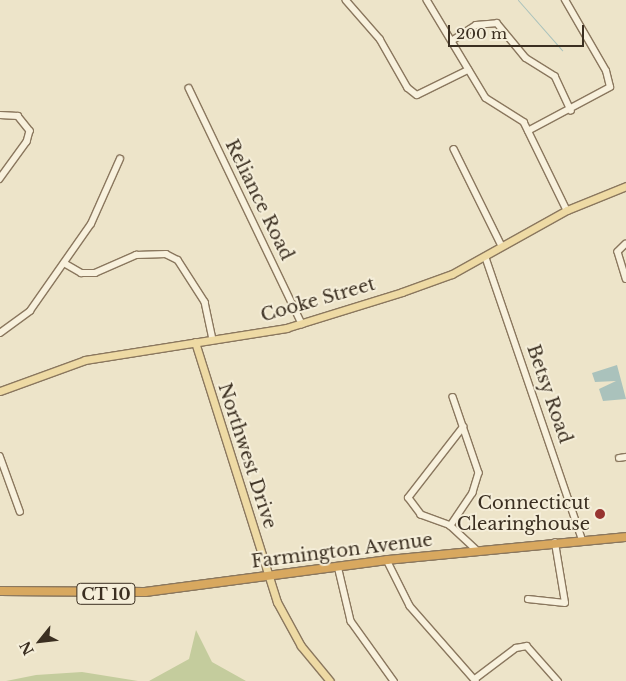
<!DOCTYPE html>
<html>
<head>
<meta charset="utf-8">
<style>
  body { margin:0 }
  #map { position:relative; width:626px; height:681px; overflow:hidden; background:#ede4c9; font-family:"Libre Baskerville",serif }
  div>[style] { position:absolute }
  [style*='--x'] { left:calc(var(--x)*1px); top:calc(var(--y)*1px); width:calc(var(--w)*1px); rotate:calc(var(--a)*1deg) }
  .green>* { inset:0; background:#c4cc9d }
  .water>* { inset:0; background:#aac2bc }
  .stream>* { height:1px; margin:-0.5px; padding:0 0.5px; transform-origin:0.5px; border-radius:0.5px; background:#aac2bc }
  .roads { filter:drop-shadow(1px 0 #8a775e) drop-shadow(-1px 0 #8a775e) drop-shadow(0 1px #8a775e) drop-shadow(0 -1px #8a775e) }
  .minor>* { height:5.5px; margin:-2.75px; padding:0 2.75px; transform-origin:2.75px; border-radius:2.75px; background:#f8f1dd }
  .major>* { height:7px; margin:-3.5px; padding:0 3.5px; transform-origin:3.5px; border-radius:3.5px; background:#eedaa4 }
  .highway>* { height:8px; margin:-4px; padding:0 4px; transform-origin:4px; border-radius:4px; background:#d8a85f }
  .dots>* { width:14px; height:14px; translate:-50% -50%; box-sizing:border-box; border:2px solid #f5eed9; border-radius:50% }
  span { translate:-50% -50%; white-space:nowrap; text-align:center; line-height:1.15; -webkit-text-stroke:4px #f5eed9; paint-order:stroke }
  .shield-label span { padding:1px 4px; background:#f5eed9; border:1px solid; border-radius:4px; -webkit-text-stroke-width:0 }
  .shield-label { font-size:16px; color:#3b2f21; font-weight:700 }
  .street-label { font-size:18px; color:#3b2f21 }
  .poi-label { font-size:18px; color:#3b2f21 }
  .right { translate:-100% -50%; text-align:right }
  .north { position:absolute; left:15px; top:616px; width:50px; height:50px; -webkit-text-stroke:4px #f5eed9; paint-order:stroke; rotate:241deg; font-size:14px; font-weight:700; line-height:20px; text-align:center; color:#3b2f21 }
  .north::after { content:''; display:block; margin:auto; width:18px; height:22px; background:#3b2f21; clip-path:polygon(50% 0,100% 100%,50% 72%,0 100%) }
  .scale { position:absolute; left:448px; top:25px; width:136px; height:22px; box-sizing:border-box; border:2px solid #3b2f21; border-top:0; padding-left:6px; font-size:15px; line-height:18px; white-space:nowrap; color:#3b2f21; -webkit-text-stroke:4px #f5eed9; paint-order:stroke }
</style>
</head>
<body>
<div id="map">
  <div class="green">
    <i style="clip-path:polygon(196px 630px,212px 662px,246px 681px,149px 681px,189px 659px)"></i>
    <i style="clip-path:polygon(82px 672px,138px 681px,6px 681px,36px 675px)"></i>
  </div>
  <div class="water">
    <i style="clip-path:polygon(617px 365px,626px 399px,603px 401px,599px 389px,616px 381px,595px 382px,592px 373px)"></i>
  </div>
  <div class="stream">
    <i style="--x:518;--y:0;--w:67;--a:48.7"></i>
  </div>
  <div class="roads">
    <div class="minor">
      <i style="--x:346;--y:0;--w:52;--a:48.9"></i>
      <i style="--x:380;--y:39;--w:56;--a:60.3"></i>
      <i style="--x:408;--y:88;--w:11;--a:38"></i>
      <i style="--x:417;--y:95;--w:57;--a:-26.1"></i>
      <i style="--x:427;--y:0;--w:114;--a:59"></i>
      <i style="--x:486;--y:98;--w:45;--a:32.3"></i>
      <i style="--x:524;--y:122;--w:98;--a:64"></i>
      <i style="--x:453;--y:40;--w:27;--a:-33"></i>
      <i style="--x:476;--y:25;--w:21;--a:-5"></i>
      <i style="--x:497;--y:23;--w:45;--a:50.4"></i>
      <i style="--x:526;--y:58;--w:34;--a:32"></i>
      <i style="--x:555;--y:76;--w:38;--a:65"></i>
      <i style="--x:189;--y:88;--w:262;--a:64.4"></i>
      <i style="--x:0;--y:115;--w:18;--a:3"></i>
      <i style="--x:18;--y:116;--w:19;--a:51"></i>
      <i style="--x:30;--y:131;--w:11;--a:105"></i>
      <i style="--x:27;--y:142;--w:46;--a:126.1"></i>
      <i style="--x:528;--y:131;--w:93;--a:-28.2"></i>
      <i style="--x:610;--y:87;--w:16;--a:-104"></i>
      <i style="--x:606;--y:71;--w:82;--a:-120"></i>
      <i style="--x:454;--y:149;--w:108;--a:63.7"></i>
      <i style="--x:626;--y:244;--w:11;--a:135"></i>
      <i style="--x:618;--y:252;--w:28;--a:73"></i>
      <i style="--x:486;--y:258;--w:299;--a:71.1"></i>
      <i style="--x:64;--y:263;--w:20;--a:30"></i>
      <i style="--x:81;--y:273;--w:14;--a:0"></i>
      <i style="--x:95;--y:273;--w:45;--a:-23.7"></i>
      <i style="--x:136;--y:255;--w:30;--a:-2"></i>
      <i style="--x:166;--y:254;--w:13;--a:27"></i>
      <i style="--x:178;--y:260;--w:50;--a:57.3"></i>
      <i style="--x:205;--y:302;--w:39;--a:78"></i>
      <i style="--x:0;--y:333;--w:37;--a:-36"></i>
      <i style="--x:30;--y:311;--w:106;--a:-55"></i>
      <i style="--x:91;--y:224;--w:71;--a:-66"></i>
      <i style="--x:453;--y:397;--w:80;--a:71.1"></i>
      <i style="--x:479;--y:473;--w:21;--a:107"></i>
      <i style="--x:473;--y:493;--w:40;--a:124"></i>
      <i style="--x:451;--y:526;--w:37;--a:43"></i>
      <i style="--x:0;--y:456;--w:59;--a:70"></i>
      <i style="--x:619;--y:458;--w:7;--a:-8"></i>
      <i style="--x:451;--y:526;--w:32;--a:-160"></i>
      <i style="--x:421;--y:515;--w:21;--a:-127"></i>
      <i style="--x:408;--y:498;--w:90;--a:-52.2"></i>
      <i style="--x:387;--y:560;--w:51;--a:63.4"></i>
      <i style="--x:410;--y:606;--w:100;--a:48.7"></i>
      <i style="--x:338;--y:566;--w:57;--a:76.7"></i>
      <i style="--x:351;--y:621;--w:74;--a:54.4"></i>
      <i style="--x:528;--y:599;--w:37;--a:6"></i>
      <i style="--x:565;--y:603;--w:61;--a:-99.5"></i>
      <i style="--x:475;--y:679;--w:51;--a:-37.1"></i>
      <i style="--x:516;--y:648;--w:11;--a:-10"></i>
      <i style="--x:527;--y:646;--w:47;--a:48.5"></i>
    </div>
    <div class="major">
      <i style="--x:195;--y:342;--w:273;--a:72.5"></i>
      <i style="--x:277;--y:602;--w:50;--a:61.4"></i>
      <i style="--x:301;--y:646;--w:45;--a:50.4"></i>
      <i style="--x:0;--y:391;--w:90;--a:-20"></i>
      <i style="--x:85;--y:360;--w:204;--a:-9"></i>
      <i style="--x:286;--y:328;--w:121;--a:-17.2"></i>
      <i style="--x:402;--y:292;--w:53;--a:-19.8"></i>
      <i style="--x:452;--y:274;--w:132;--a:-29.1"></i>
      <i style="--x:567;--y:210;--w:64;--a:-22.1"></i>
    </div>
    <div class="highway">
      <i style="--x:0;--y:591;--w:145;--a:0.4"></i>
      <i style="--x:145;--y:592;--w:244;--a:-7.5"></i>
      <i style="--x:387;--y:560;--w:240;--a:-5.5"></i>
    </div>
  </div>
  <div class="dots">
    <i style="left:600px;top:514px;background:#973430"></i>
  </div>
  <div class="shield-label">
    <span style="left:106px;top:594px">CT 10</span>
  </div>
  <div class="street-label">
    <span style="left:259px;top:200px;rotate:64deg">Reliance Road</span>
    <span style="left:318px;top:300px;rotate:-16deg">Cooke Street</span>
    <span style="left:549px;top:394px;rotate:71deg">Betsy Road</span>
    <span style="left:247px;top:456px;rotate:72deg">Northwest Drive</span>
    <span style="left:342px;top:551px;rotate:-7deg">Farmington Avenue</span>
  </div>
  <div class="poi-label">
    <span class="right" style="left:590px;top:514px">Connecticut<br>Clearinghouse</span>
  </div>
  <div class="north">N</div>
  <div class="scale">200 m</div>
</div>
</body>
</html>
